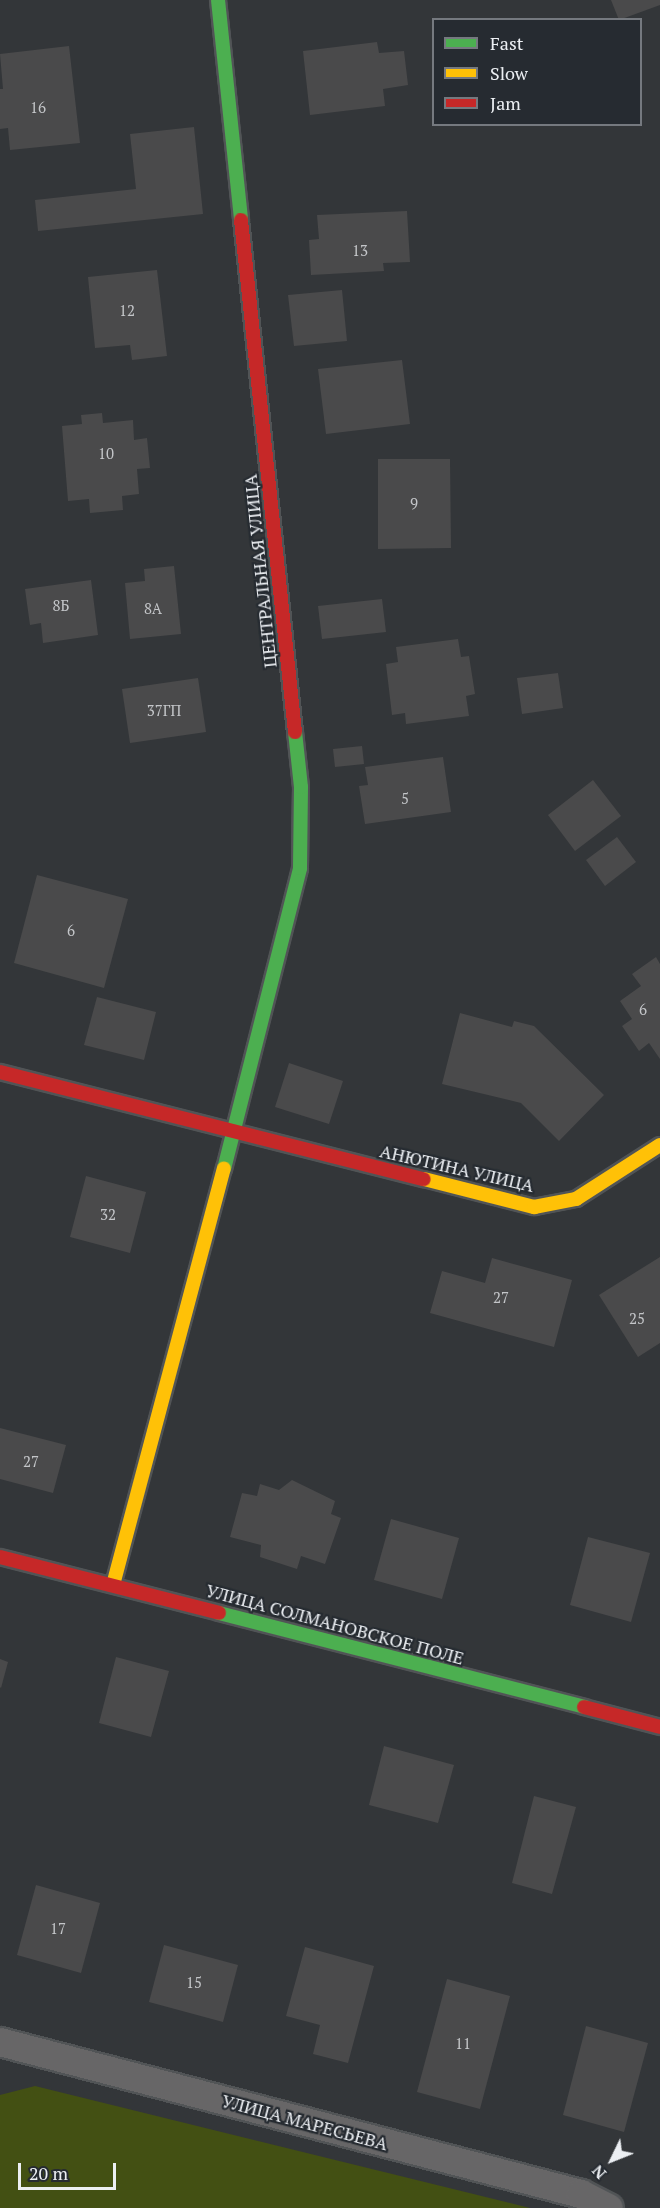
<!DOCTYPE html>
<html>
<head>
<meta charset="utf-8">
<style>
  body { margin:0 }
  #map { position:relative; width:660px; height:2208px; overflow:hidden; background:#333639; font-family:"PT Serif",serif }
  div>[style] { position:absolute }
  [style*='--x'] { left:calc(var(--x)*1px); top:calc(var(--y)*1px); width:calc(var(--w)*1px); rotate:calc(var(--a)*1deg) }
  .green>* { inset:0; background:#435013 }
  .building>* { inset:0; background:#4a4a4b }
  .roads { filter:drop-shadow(2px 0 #515456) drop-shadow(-2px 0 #515456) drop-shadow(0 2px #515456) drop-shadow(0 -2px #515456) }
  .street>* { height:28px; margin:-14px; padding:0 14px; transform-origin:14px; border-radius:14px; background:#676667 }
  .fast>* { height:14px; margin:-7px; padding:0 7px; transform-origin:7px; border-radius:7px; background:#4caf50 }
  .slow>* { height:14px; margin:-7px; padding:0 7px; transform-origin:7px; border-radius:7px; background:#ffc107 }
  .jam>* { height:14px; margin:-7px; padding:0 7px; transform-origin:7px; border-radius:7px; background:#c62828 }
  span { translate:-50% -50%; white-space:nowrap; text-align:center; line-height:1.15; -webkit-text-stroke:4.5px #262b31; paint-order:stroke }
  .number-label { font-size:15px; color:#c4c6c9 }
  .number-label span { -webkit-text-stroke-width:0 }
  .street-label { font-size:18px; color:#eceff3 }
  .legend { position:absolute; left:432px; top:18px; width:210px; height:108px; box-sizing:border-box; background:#262b31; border:2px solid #75797f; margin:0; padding:8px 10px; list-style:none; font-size:18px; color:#eceff3 }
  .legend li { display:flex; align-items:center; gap:12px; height:30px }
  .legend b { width:30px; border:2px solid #75797f }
  .north { position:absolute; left:582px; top:2130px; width:60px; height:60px; -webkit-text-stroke:4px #262b31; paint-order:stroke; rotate:227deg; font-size:16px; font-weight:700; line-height:24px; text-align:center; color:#eceff3 }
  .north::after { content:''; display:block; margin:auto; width:21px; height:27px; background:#eceff3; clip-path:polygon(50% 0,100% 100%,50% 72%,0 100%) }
  .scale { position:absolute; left:18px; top:2163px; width:98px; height:27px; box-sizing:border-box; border:3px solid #eceff3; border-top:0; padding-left:8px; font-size:18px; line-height:21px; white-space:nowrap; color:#eceff3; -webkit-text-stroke:4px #262b31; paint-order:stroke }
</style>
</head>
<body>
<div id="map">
  <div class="green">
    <i style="clip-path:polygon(35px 2086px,530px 2208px,0 2208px,0 2095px)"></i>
  </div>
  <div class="building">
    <i style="clip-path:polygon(611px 0,660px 0,660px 5px,619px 20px)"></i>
    <i style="clip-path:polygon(377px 42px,379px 53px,404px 51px,408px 85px,383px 89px,385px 106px,310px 115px,303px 51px)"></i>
    <i style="clip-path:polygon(69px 46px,80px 143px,10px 150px,8px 128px,0 129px,0 89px,3px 89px,0 54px)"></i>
    <i style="clip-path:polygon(194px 127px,203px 214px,38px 231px,35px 200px,136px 189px,130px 134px)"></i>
    <i style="clip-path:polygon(407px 211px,410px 262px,383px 263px,384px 271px,311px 275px,309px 240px,319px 239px,317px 215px)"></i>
    <i style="clip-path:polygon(157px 270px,167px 356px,132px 360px,130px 345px,95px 348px,88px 277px)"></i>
    <i style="clip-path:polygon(342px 290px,347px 341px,294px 346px,288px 295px)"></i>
    <i style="clip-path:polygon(402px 360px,410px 424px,326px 434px,318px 369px)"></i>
    <i style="clip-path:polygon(102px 413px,103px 423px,133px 420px,134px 440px,147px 438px,150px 468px,137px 469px,139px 494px,122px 496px,123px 510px,90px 513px,89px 499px,68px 501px,62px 426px,82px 424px,81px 415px)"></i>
    <i style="clip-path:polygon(378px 459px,450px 459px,451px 548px,378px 549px)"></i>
    <i style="clip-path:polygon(174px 566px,181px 634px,130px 639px,125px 583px,145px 581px,144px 569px)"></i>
    <i style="clip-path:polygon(91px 580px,98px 635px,43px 643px,41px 623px,30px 625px,25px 589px)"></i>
    <i style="clip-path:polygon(382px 599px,386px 632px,322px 639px,318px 606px)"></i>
    <i style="clip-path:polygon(458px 639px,461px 657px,469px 656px,475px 694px,466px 696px,469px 716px,406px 724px,405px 713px,392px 715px,386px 664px,398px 662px,396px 647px)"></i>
    <i style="clip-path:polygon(558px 673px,563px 708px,522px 714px,517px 678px)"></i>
    <i style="clip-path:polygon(198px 678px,206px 732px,130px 743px,122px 689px)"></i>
    <i style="clip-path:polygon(362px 746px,364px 764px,335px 767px,333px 749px)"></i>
    <i style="clip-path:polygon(443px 757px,451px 812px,365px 824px,359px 786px,368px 785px,365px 767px)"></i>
    <i style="clip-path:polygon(593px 780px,621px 816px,575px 851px,548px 815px)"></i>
    <i style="clip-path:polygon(617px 837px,636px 862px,605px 886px,586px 860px)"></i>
    <i style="clip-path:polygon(37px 875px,128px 899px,104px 988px,14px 963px)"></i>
    <i style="clip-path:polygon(656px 957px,660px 964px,660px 1059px,649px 1043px,639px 1051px,622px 1026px,632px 1019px,620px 1001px,641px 986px,632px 974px)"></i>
    <i style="clip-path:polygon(97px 997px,156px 1012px,144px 1060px,84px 1045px)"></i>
    <i style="clip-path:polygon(460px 1013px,512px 1027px,514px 1021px,534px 1026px,604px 1095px,559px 1141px,521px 1103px,442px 1084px)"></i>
    <i style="clip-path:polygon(289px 1063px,343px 1081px,329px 1124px,275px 1107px)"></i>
    <i style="clip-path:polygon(86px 1176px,146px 1192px,130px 1253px,70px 1237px)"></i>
    <i style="clip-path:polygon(660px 1257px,660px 1343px,638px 1357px,599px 1295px)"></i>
    <i style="clip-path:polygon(492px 1258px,572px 1280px,554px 1347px,430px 1313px,442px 1271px,485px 1283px)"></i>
    <i style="clip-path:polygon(0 1428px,66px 1445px,53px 1493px,0 1479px)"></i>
    <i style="clip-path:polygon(292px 1480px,335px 1501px,331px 1514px,341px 1518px,325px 1564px,301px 1556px,297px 1569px,260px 1557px,261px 1545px,230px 1537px,242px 1493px,257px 1496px,260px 1484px,279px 1490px)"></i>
    <i style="clip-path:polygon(391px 1519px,459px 1538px,442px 1599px,374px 1580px)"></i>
    <i style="clip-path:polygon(588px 1537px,650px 1553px,631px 1622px,570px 1605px)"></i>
    <i style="clip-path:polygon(116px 1657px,169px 1671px,151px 1737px,99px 1723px)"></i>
    <i style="clip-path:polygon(0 1659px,8px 1662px,1px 1688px,0 1687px)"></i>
    <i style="clip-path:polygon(384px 1746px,454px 1765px,438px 1823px,369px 1805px)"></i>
    <i style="clip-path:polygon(534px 1796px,576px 1807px,552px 1894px,512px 1883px)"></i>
    <i style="clip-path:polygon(36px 1885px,100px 1903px,81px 1973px,17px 1955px)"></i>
    <i style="clip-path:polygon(164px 1945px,238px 1965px,223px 2022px,149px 2002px)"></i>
    <i style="clip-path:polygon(305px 1947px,374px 1966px,348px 2063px,313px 2054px,320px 2025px,286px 2016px)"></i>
    <i style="clip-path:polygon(447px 1979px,510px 1996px,480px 2109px,417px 2092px)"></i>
    <i style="clip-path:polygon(586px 2026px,648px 2043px,624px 2132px,563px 2115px)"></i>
  </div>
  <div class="roads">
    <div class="street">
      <i style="--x:0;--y:2042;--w:601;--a:14.66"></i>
      <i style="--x:581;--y:2194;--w:31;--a:27"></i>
    </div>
    <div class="fast">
      <i style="--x:218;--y:0;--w:221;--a:84"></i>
      <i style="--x:224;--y:1169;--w:310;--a:-75.8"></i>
      <i style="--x:300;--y:868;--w:81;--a:-89.3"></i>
      <i style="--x:301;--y:787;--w:55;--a:-96.2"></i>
      <i style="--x:219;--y:1613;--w:377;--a:14.4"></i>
    </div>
    <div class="slow">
      <i style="--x:424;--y:1179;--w:114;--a:14.3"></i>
      <i style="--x:534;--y:1207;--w:43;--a:-10.8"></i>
      <i style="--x:576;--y:1199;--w:100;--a:-32.7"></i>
      <i style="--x:113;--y:1585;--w:431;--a:-75.1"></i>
    </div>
    <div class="jam">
      <i style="--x:241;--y:220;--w:515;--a:83.98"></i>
      <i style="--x:0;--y:1072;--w:437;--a:14.2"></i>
      <i style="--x:0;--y:1557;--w:226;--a:14.3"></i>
      <i style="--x:584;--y:1707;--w:79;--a:14.7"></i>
    </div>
  </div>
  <div class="number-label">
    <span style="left:38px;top:108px">16</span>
    <span style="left:360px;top:251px">13</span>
    <span style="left:127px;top:311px">12</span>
    <span style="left:106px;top:454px">10</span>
    <span style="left:414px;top:504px">9</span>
    <span style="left:61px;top:606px">8Б</span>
    <span style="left:153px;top:609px">8А</span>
    <span style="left:164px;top:711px">37ГП</span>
    <span style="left:405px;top:799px">5</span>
    <span style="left:71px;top:931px">6</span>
    <span style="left:643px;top:1010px">6</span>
    <span style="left:108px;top:1215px">32</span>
    <span style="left:501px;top:1298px">27</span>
    <span style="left:637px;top:1319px">25</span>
    <span style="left:31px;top:1462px">27</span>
    <span style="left:58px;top:1929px">17</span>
    <span style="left:194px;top:1983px">15</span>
    <span style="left:463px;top:2044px">11</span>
  </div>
  <div class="street-label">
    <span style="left:260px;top:571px;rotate:-96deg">ЦЕНТРАЛЬНАЯ УЛИЦА</span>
    <span style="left:457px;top:1168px;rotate:13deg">АНЮТИНА УЛИЦА</span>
    <span style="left:335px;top:1624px;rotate:15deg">УЛИЦА СОЛМАНОВСКОЕ ПОЛЕ</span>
    <span style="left:305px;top:2122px;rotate:15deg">УЛИЦА МАРЕСЬЕВА</span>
  </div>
  <ul class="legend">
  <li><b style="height:8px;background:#4caf50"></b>Fast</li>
  <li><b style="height:8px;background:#ffc107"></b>Slow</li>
  <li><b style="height:8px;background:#c62828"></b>Jam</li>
  </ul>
  <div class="north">N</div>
  <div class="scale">20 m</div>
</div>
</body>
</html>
